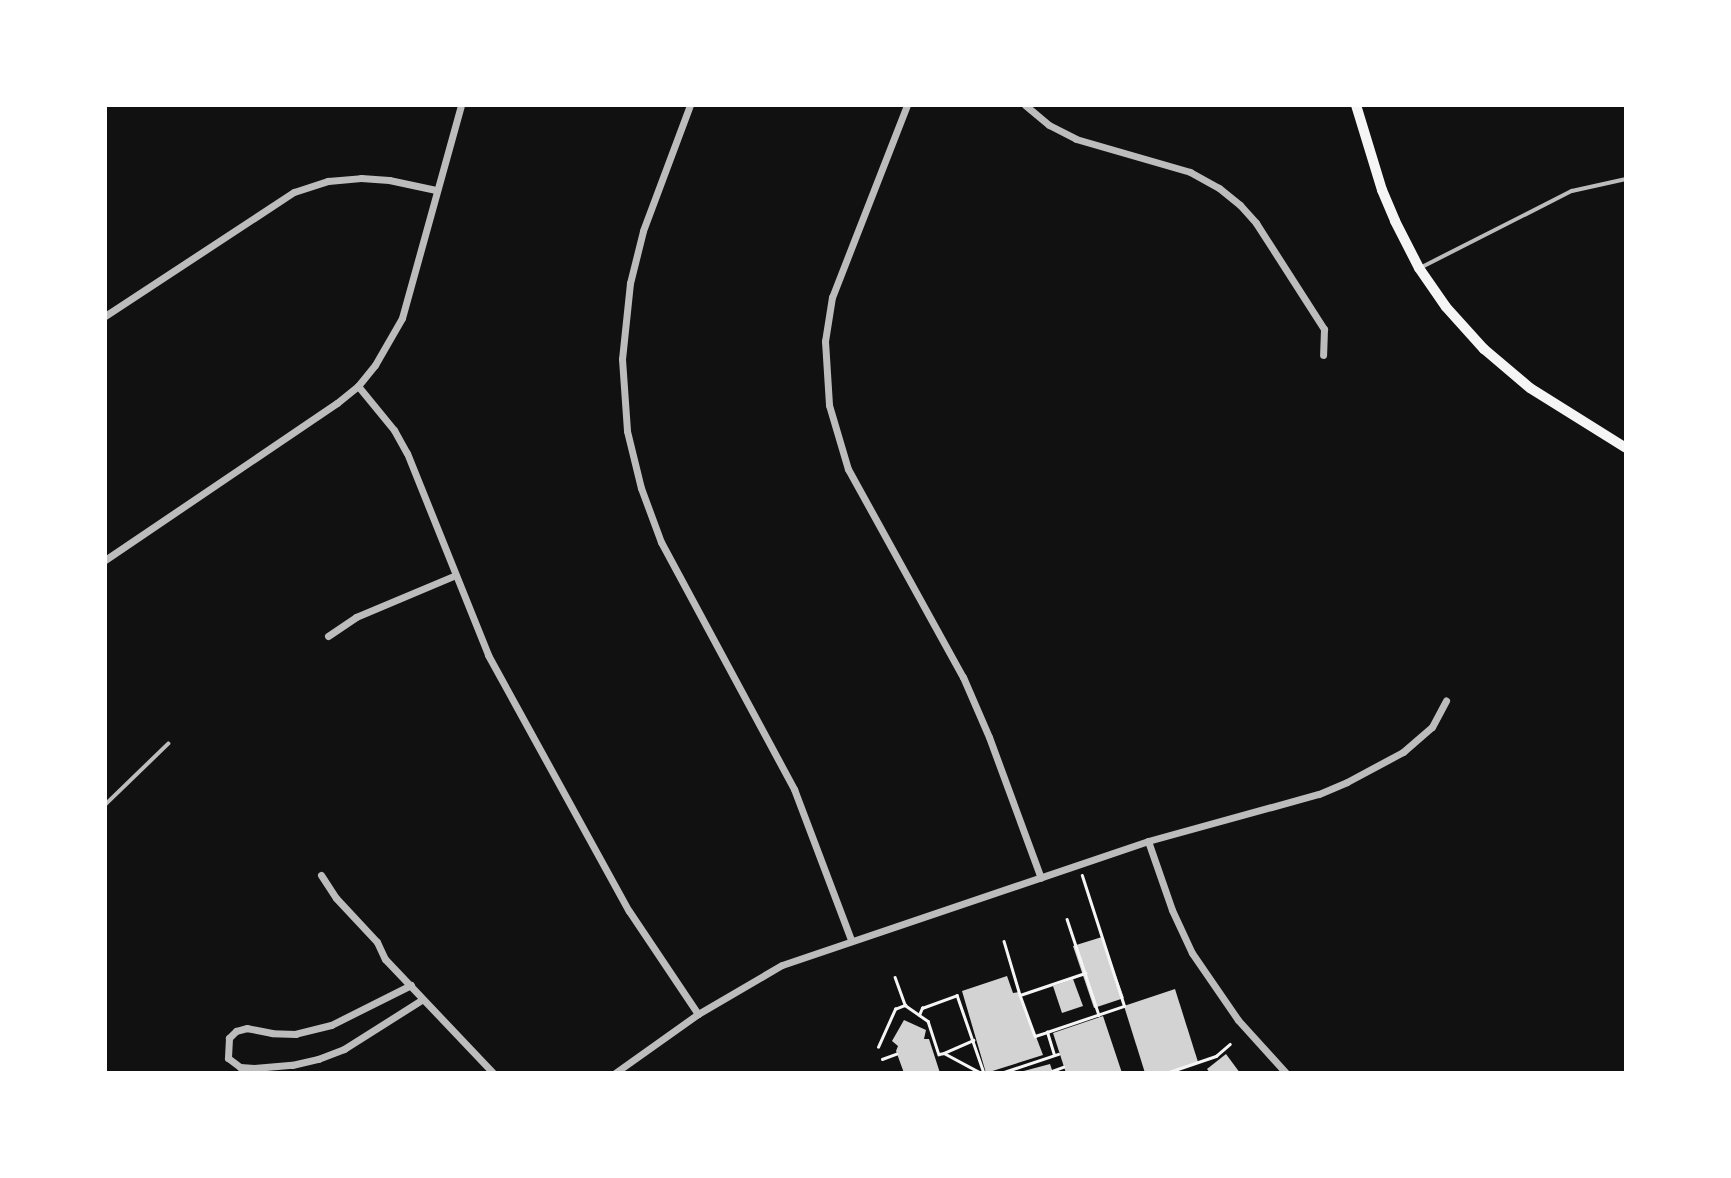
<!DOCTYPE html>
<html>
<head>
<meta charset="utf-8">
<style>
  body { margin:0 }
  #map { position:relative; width:1731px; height:1178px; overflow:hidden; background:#111; font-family:"Alegreya Sans",sans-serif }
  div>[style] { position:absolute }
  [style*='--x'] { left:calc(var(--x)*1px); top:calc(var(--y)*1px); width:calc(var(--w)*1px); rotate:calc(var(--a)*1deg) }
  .building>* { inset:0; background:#d3d3d3 }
  .path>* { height:2.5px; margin:-1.25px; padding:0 1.25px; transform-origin:1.25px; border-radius:1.25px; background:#f5f5f5 }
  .service>* { height:3.5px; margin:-1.75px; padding:0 1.75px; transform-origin:1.75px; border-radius:1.75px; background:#bcbcbc }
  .minor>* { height:7px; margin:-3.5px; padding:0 3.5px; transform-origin:3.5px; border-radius:3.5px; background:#bcbcbc }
  .secondary>* { height:10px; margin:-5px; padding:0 5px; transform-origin:5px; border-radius:5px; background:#f5f5f5 }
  span { translate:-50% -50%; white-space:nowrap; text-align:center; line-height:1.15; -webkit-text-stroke:5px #fff; paint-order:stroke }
  .frame { position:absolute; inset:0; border:107px solid #fff; pointer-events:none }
</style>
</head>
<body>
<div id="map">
  <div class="building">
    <i style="clip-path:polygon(1102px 937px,1124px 998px,1094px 1008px,1073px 946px)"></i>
    <i style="clip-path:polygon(1007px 976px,1013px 993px,1019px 992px,1043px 1055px,986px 1073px,962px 991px)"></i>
    <i style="clip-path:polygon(1073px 979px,1083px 1006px,1062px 1013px,1053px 986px)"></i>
    <i style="clip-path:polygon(1175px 989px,1198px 1062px,1166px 1073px,1145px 1073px,1124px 1006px)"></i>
    <i style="clip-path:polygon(1103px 1016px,1122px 1073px,1066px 1073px,1053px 1033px)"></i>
    <i style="clip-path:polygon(904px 1020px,926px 1030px,924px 1039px,929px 1039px,940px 1073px,904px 1073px,896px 1051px,898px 1046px,892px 1041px)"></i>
    <i style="clip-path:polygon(1226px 1054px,1240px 1073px,1210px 1073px,1207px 1069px)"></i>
    <i style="clip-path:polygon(1050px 1064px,1053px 1073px,1020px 1073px,1020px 1072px)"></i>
  </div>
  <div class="path">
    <i style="--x:1067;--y:919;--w:101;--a:71.6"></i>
    <i style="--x:1004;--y:941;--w:56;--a:73.5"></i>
    <i style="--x:1020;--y:995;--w:69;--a:-18.7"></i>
    <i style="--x:895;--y:977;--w:30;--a:70"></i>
    <i style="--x:905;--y:1005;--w:28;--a:35"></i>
    <i style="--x:928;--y:1021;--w:35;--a:72"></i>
    <i style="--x:939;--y:1054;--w:5;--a:-11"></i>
    <i style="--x:944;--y:1053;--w:42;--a:28.4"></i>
    <i style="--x:1020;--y:995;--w:44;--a:69.9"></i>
    <i style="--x:1035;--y:1036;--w:13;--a:-18"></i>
    <i style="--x:919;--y:1015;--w:8;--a:-67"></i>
    <i style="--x:922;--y:1008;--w:37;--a:-20"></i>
    <i style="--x:957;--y:995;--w:83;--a:70.9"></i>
    <i style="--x:878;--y:1047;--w:42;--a:-65.9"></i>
    <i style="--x:895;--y:1009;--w:11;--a:-22"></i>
    <i style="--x:944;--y:1053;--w:32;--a:-24"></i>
    <i style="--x:1054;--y:1055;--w:24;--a:-107"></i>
    <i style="--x:1047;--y:1032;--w:81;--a:-18.7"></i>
    <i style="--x:1124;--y:1006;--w:137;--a:-107.9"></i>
    <i style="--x:882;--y:1059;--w:15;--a:-20"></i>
    <i style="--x:1052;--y:1071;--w:12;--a:-20"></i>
    <i style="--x:1001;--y:1073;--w:60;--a:-18.4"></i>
    <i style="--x:1166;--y:1073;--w:53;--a:-18.8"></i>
    <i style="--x:1216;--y:1056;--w:18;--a:-41"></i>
  </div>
  <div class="service">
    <i style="--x:1420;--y:268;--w:170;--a:-26.9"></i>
    <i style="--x:1572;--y:191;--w:55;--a:-12.5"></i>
    <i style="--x:105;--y:805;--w:88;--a:-44.1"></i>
  </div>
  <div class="minor">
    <i style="--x:690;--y:105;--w:134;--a:110.5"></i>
    <i style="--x:643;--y:231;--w:54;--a:104"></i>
    <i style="--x:630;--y:283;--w:76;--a:96"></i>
    <i style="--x:622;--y:359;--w:72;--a:86"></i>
    <i style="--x:627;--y:431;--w:59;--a:76.2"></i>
    <i style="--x:641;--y:488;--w:58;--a:69.7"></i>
    <i style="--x:661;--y:542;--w:281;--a:61.7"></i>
    <i style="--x:794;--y:789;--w:161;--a:69.3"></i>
    <i style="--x:907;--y:105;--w:206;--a:111.3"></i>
    <i style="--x:832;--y:297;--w:45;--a:99"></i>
    <i style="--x:825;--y:341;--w:64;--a:86.4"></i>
    <i style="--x:829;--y:405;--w:67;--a:73.5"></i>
    <i style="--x:848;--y:469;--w:238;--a:61.1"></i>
    <i style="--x:963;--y:677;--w:65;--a:66.6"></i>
    <i style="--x:989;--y:737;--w:150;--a:69.8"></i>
    <i style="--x:1025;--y:105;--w:31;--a:40"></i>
    <i style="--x:1049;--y:125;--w:30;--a:27"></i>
    <i style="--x:1076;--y:139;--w:119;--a:16.1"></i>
    <i style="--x:1190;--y:172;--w:33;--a:29"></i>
    <i style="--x:1219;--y:188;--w:27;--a:39"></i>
    <i style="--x:1240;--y:205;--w:24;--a:48"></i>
    <i style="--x:1256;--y:223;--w:126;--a:57.3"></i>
    <i style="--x:1324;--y:329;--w:26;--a:92"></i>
    <i style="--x:105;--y:316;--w:226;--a:-33.3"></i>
    <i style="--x:294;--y:192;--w:36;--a:-18"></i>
    <i style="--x:328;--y:181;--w:33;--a:-5"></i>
    <i style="--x:361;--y:178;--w:28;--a:4"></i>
    <i style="--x:389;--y:180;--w:48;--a:12"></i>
    <i style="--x:358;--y:386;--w:57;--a:50.7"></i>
    <i style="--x:394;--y:430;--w:26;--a:61"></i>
    <i style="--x:407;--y:453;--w:218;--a:68.1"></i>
    <i style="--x:488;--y:655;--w:292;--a:61.2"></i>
    <i style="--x:629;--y:911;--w:124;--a:56.2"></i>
    <i style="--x:105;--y:560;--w:280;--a:-34.1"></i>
    <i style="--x:337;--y:403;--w:27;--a:-39"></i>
    <i style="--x:358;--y:386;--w:27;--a:-51"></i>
    <i style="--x:375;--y:365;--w:54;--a:-60.1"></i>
    <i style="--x:402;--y:318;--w:221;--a:-74.5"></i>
    <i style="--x:328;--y:636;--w:34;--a:-34"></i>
    <i style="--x:356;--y:617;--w:108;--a:-22.8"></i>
    <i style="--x:1148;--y:841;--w:73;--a:70.8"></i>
    <i style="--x:1172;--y:910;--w:47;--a:65.1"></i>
    <i style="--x:1192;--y:953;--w:81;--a:55.5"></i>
    <i style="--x:1238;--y:1020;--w:72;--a:47.8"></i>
    <i style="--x:321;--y:875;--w:27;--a:57"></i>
    <i style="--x:336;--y:898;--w:60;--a:47"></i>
    <i style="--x:377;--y:942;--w:19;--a:65"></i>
    <i style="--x:385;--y:959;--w:157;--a:46.5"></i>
    <i style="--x:411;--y:985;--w:89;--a:153.4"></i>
    <i style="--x:331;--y:1025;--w:36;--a:166"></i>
    <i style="--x:296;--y:1034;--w:24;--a:-178"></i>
    <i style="--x:272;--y:1033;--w:25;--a:-169"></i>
    <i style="--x:247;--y:1028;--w:11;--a:165"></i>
    <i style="--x:236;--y:1031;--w:10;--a:135"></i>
    <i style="--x:229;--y:1038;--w:20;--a:93"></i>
    <i style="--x:228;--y:1058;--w:15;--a:37"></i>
    <i style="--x:240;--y:1067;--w:14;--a:4"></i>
    <i style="--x:254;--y:1068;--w:38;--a:-5"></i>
    <i style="--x:292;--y:1065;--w:27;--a:-13"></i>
    <i style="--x:318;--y:1059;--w:28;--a:-21"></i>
    <i style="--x:344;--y:1049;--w:93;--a:-32.3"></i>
    <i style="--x:615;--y:1073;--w:102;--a:-35.4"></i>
    <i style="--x:698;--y:1014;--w:97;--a:-30.3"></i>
    <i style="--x:782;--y:965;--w:386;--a:-18.7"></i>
    <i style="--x:1148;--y:841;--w:177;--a:-15.4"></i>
    <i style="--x:1319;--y:794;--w:30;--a:-23"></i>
    <i style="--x:1347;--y:782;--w:64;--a:-28.2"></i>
    <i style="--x:1403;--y:752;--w:38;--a:-41"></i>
    <i style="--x:1432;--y:727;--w:30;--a:-62"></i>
  </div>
  <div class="secondary">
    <i style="--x:1356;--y:105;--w:89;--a:73"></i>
    <i style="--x:1382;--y:190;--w:34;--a:67"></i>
    <i style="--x:1395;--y:221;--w:53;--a:62.9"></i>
    <i style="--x:1419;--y:268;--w:47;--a:55.3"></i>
    <i style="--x:1446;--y:307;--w:57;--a:47.9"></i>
    <i style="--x:1484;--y:349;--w:60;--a:40.3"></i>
    <i style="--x:1530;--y:388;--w:113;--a:32"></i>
  </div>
  <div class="frame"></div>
</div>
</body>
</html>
